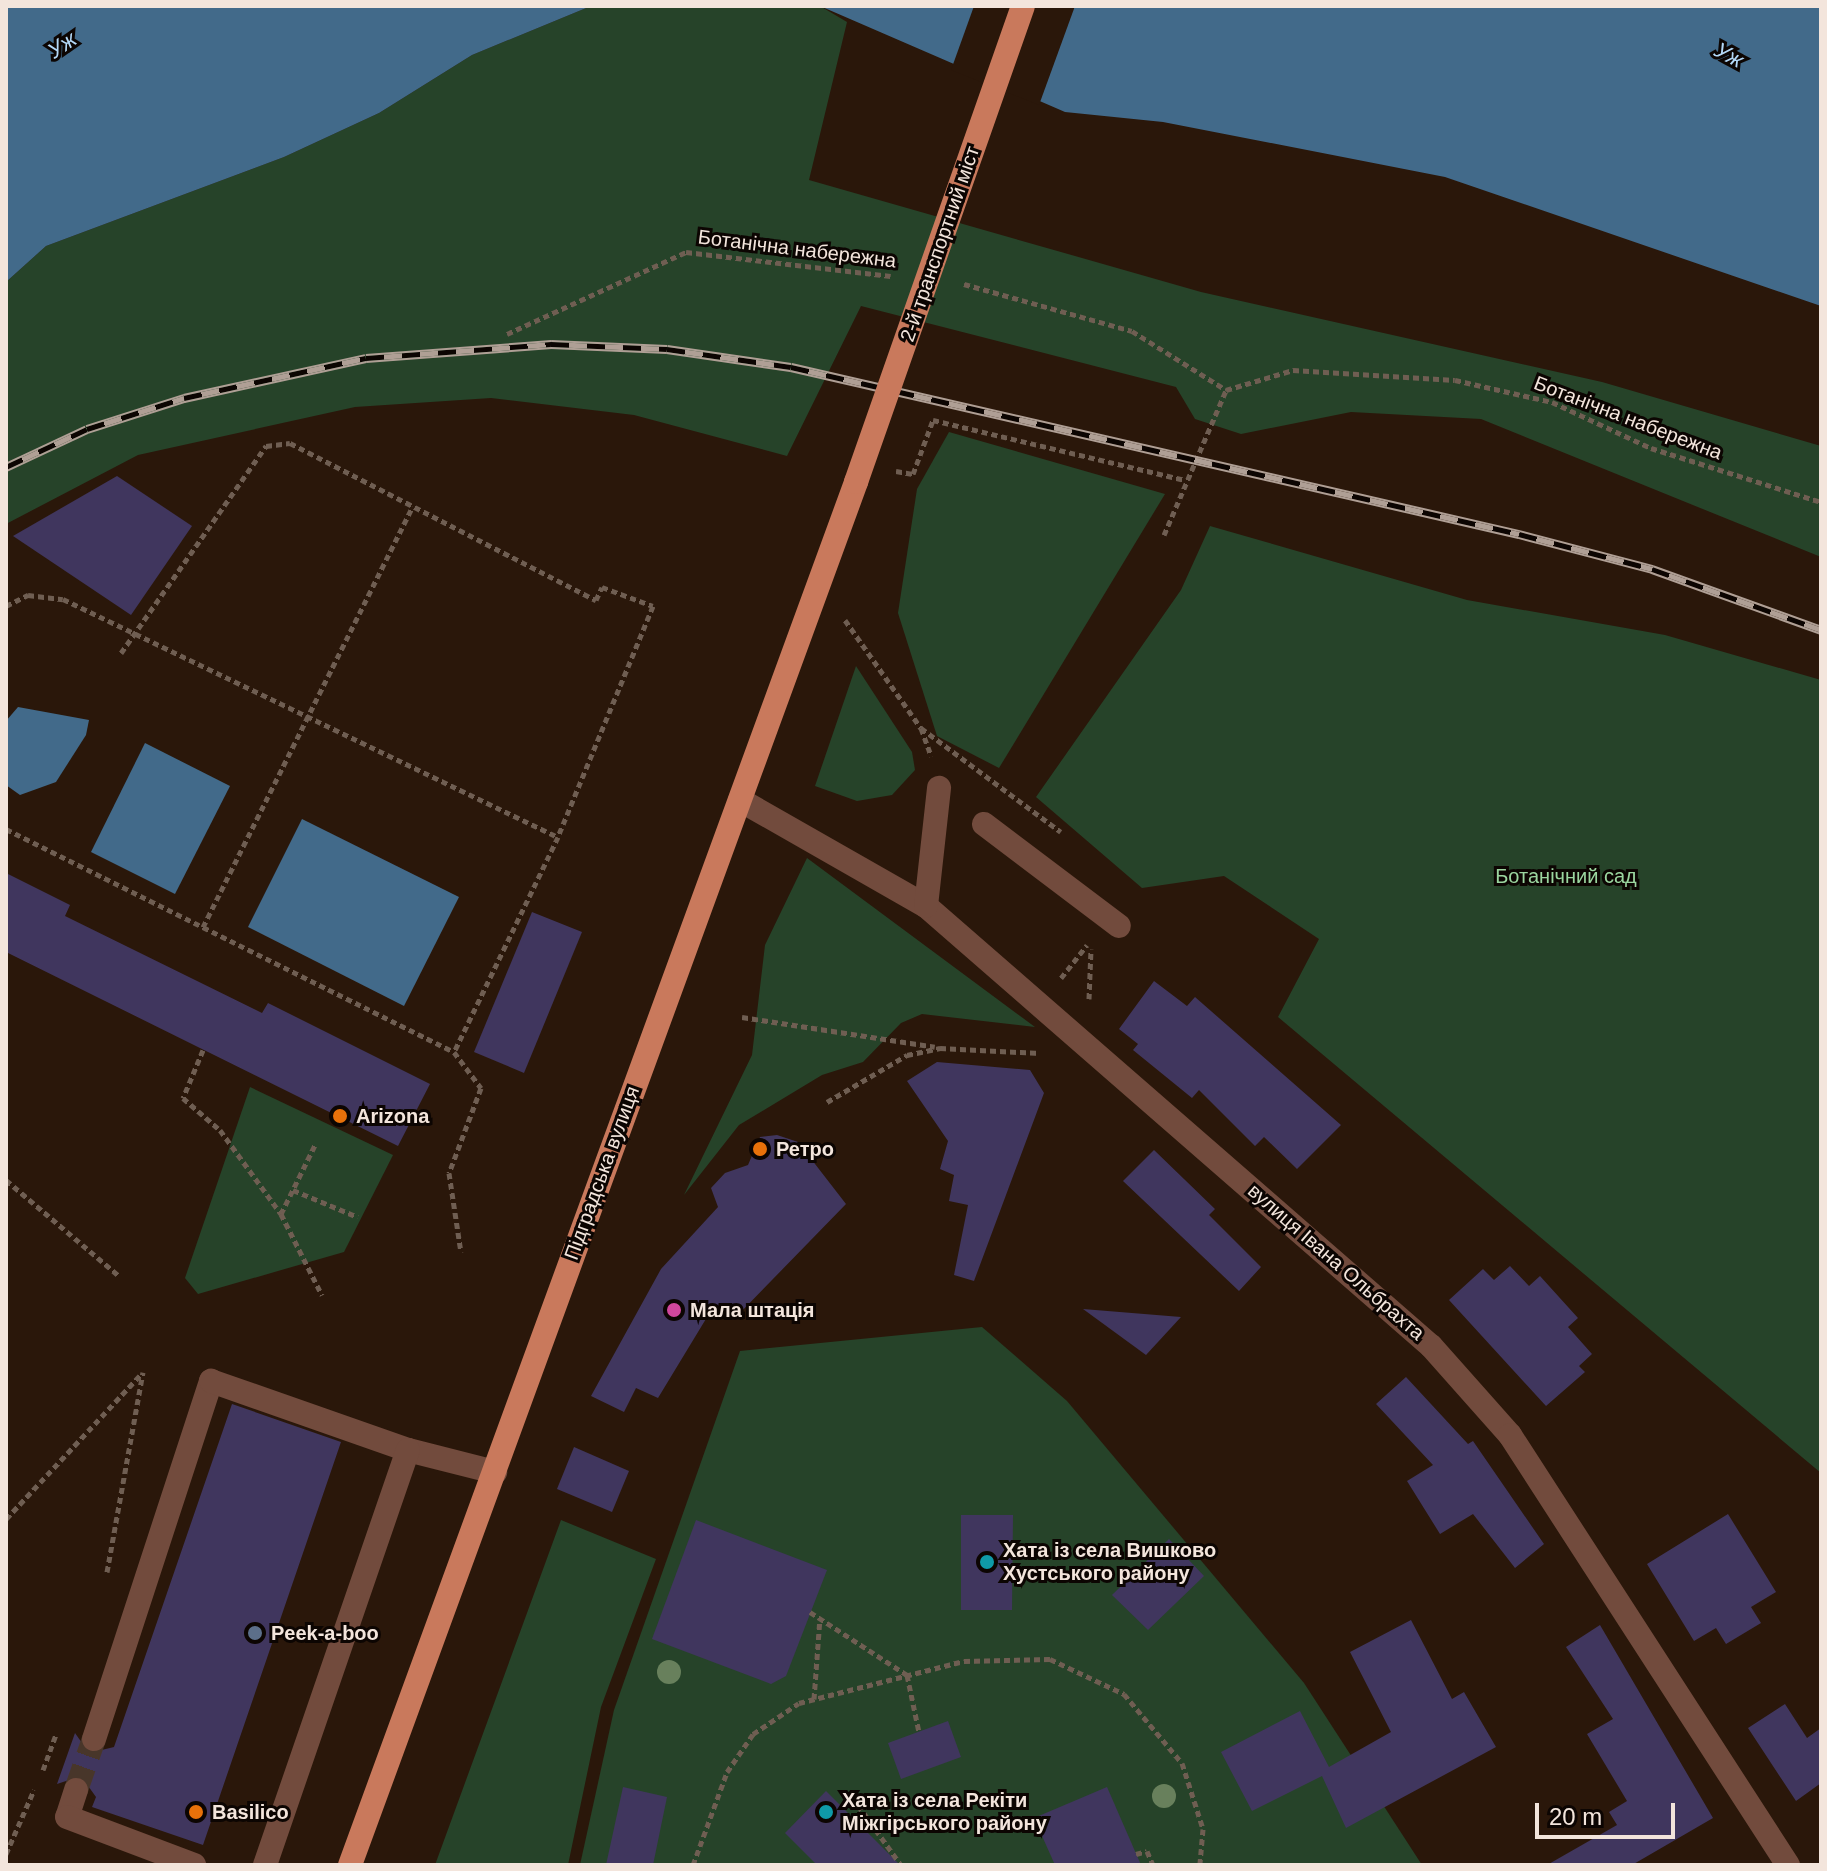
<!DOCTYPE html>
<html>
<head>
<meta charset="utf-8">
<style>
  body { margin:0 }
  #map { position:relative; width:1827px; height:1871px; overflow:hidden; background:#2a170a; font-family:Arial,sans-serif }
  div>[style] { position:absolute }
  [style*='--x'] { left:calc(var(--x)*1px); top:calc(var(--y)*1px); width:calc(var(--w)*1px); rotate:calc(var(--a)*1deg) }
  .green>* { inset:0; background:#264329 }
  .water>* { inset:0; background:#426a8a }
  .pier>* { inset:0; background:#2a170a }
  .building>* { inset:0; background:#40365e }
  .minor-tunnel>* { height:24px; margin-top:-12px; transform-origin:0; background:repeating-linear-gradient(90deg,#48362a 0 24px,transparent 0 36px) }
  .path>* { height:5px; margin-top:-2.5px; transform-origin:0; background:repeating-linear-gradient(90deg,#6f5e52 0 6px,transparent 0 10px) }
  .minor>* { height:24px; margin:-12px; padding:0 12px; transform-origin:12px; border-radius:12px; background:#724b3d }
  .major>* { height:24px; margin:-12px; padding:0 12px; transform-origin:12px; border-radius:12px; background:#c9795c }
  .rail>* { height:9px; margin-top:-4.5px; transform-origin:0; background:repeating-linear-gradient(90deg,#0c0502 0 18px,#af9f95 0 36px); box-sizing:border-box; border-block:2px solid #af9f95 }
  .major-bridge>* { height:24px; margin:-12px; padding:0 12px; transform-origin:12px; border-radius:12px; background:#c9795c }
  .trees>* { width:24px; height:24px; margin:-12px; border-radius:50%; background:#68805c }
  .dots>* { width:22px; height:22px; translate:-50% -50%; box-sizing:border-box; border:4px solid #0c0502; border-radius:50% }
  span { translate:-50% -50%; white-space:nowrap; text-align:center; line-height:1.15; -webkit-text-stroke:6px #0c0502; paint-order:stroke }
  .street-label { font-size:20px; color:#f3e5dc }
  .park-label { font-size:20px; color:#9bd69f }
  .poi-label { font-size:20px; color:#f3e5dc; font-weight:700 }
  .left { translate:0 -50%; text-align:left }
  .water-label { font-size:22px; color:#b3d8f7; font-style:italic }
  .frame { position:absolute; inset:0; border:8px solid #f3e5dc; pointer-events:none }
  .scale { position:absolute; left:1535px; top:1803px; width:140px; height:36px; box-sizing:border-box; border:4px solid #f3e5dc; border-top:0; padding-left:10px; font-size:24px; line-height:28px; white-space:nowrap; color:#f3e5dc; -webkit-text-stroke:6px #0c0502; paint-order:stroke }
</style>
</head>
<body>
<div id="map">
  <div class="green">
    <i style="clip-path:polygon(591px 6px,820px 6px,847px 22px,809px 180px,1201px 292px,1602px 382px,1821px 446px,1821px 557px,1481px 419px,1351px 412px,1241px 434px,1195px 419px,1176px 387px,861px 306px,787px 456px,634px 415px,491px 398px,355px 407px,138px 455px,6px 524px,6px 282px,46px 246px,284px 157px,379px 113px,472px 55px)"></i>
    <i style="clip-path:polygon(949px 432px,1165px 494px,999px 768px,937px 736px,898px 613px,917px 489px)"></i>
    <i style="clip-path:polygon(1210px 526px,1467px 600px,1665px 635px,1821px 680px,1821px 1473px,1278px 1017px,1319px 939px,1224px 876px,1142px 888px,1036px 797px,1181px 590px)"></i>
    <i style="clip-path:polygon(856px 666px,912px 752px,915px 770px,892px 795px,857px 801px,815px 786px)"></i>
    <i style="clip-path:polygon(807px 858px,1035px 1027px,922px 1014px,901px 1023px,863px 1062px,822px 1075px,739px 1125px,684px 1195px,752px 1055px,765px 945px)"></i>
    <i style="clip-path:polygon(250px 1087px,393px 1155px,344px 1252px,198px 1294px,185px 1278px)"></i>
    <i style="clip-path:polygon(982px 1327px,1067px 1401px,1304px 1683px,1422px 1865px,580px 1865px,614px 1710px,740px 1351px)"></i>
    <i style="clip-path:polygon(561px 1520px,656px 1559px,601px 1707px,568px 1865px,435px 1865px)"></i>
  </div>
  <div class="water">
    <i style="clip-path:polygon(6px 6px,591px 6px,472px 55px,379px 113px,284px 157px,46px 246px,6px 282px)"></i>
    <i style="clip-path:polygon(820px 6px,1821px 6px,1821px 306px,1445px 177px,1163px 122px,1065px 112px)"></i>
    <i style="clip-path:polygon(18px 707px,89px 720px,86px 735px,56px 782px,20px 795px,6px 785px,6px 721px)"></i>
    <i style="clip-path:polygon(145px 743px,230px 786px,175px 894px,91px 852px)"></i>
    <i style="clip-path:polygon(302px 819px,459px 897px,404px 1006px,248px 927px)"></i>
  </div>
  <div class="pier">
    <i style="clip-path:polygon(974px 6px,1075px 6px,1039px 105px,951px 70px)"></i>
  </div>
  <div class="building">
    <i style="clip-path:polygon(117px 476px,192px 526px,131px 615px,13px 536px)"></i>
    <i style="clip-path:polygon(6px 873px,70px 905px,65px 916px,262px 1013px,268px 1003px,430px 1084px,398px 1146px,6px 952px)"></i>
    <i style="clip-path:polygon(532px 912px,582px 932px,524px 1073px,474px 1052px)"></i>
    <i style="clip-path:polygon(1154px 981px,1187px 1006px,1195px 997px,1341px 1125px,1297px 1169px,1264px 1137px,1255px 1146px,1199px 1090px,1192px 1098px,1133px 1050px,1138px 1044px,1119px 1029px)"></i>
    <i style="clip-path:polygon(937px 1062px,1030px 1070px,1044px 1093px,974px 1281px,954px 1275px,968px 1205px,949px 1201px,954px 1175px,940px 1169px,948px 1141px,907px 1081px)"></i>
    <i style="clip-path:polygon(777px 1135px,798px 1142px,846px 1204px,737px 1316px,715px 1304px,658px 1398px,636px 1388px,624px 1412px,591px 1396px,661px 1269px,718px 1207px,711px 1188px,725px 1173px,748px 1165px,760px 1137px)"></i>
    <i style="clip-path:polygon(1154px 1150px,1215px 1209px,1209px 1215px,1261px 1267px,1239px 1291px,1123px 1181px)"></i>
    <i style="clip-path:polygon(1510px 1266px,1529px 1286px,1540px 1276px,1578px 1318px,1568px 1327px,1592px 1354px,1579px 1366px,1585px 1372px,1546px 1406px,1449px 1300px,1483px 1269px,1494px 1280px)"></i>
    <i style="clip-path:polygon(1083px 1309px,1181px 1317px,1146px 1355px)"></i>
    <i style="clip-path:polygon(1406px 1377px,1468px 1444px,1473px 1441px,1544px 1544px,1515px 1568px,1473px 1514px,1440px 1534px,1407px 1481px,1433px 1465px,1376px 1404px)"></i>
    <i style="clip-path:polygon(232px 1404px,341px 1442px,203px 1845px,92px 1807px,96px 1797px,81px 1776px,57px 1784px,75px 1733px,89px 1753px,114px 1747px)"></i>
    <i style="clip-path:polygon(574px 1447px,629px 1471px,612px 1512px,557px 1489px)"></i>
    <i style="clip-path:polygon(1728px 1514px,1776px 1592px,1751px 1607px,1761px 1623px,1726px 1644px,1716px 1628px,1694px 1641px,1647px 1564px)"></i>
    <i style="clip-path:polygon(961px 1515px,1013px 1515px,1012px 1610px,961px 1610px)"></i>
    <i style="clip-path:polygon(696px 1520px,827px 1570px,786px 1676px,771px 1684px,652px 1639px)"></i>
    <i style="clip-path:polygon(1169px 1539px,1204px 1576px,1148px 1630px,1112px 1595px)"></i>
    <i style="clip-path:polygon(1411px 1620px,1452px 1699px,1464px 1692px,1496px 1747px,1346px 1828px,1322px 1776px,1252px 1811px,1221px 1752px,1300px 1711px,1329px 1767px,1391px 1732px,1350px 1652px)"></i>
    <i style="clip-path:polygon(1600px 1625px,1713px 1818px,1632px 1865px,1547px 1865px,1617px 1825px,1609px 1812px,1627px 1801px,1587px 1734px,1613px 1719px,1566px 1647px)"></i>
    <i style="clip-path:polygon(1785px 1704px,1807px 1738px,1821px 1728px,1821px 1783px,1796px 1801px,1748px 1728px)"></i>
    <i style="clip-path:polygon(948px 1721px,961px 1757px,901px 1779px,888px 1743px)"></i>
    <i style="clip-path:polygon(623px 1787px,667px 1797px,653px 1865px,606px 1865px)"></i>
    <i style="clip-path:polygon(1107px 1787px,1141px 1865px,1055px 1865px,1034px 1818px)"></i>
    <i style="clip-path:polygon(826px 1791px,900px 1865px,817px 1865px,785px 1833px)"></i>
  </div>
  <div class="minor-tunnel">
    <i style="--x:76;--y:1790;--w:54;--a:-70.6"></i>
  </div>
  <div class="path">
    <i style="--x:964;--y:284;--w:174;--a:15.6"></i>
    <i style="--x:1132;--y:331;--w:111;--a:32.1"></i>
    <i style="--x:1226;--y:390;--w:70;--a:-16.6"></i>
    <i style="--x:1293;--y:370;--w:162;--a:3.5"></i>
    <i style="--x:1455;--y:380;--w:99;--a:12.8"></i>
    <i style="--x:1552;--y:402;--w:109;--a:24.9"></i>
    <i style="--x:1651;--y:448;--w:178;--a:17.6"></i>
    <i style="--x:507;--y:334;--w:197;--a:-24.6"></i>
    <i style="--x:686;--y:252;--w:206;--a:6.7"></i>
    <i style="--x:896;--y:471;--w:17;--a:10"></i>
    <i style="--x:913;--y:474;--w:58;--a:-69.7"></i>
    <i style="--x:933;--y:420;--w:259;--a:13.4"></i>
    <i style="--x:1164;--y:535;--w:158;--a:-66.8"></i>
    <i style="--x:6;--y:606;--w:25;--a:-27"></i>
    <i style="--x:28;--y:595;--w:35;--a:7"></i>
    <i style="--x:63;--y:599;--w:549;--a:25.68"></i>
    <i style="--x:558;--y:837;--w:239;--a:115.8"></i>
    <i style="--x:845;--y:620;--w:132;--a:54.9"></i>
    <i style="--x:921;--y:728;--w:30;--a:70"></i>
    <i style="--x:121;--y:653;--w:253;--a:-55"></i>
    <i style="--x:266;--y:446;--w:24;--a:-7"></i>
    <i style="--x:290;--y:443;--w:344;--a:27.2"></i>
    <i style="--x:596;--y:600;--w:14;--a:-65"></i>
    <i style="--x:602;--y:587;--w:54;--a:20.4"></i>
    <i style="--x:653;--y:606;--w:250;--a:112.4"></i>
    <i style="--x:921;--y:728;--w:174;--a:36.6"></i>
    <i style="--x:6;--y:829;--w:500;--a:26.46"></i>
    <i style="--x:454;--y:1052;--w:45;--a:53.1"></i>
    <i style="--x:481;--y:1088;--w:91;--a:110.6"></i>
    <i style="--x:449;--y:1173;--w:80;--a:81.4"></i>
    <i style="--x:203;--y:927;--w:470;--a:-63.5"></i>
    <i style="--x:1061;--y:978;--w:42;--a:-51.8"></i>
    <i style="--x:1089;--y:999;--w:50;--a:-87.7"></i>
    <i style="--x:742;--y:1017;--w:195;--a:8.8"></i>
    <i style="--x:203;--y:1050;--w:52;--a:112.6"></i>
    <i style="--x:183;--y:1098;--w:49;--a:40.9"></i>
    <i style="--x:220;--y:1130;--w:104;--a:54"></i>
    <i style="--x:281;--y:1214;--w:91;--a:63.2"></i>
    <i style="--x:827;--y:1102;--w:93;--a:-30.4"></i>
    <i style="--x:907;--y:1055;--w:34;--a:-12"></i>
    <i style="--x:940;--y:1048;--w:100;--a:2.9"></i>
    <i style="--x:6;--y:1180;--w:147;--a:40.3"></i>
    <i style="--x:293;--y:1190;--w:70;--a:22.6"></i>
    <i style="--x:281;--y:1214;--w:79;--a:-63.8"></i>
    <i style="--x:6;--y:1519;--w:200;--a:-47"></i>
    <i style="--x:107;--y:1572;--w:203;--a:-79.8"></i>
    <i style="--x:810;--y:1612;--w:116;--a:33"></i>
    <i style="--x:907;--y:1675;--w:58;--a:78.1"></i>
    <i style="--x:814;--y:1699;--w:81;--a:-85.8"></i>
    <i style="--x:43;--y:1770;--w:38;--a:-70"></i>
    <i style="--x:858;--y:1805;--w:74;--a:54.4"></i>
    <i style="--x:6;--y:1854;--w:70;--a:-66.4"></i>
    <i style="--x:1136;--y:1854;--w:11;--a:-15"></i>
    <i style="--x:1147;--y:1851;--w:15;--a:67"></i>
    <i style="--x:693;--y:1865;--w:99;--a:-69.9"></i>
    <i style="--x:727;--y:1772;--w:46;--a:-55.6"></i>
    <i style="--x:753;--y:1734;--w:55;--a:-34"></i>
    <i style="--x:799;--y:1703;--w:170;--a:-14.3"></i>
    <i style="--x:964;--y:1661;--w:86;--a:-1.3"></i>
    <i style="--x:1050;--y:1659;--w:82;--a:25.3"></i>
    <i style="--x:1124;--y:1694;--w:90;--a:50"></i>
    <i style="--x:1182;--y:1763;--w:69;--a:72.3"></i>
    <i style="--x:1203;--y:1829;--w:36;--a:95"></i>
  </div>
  <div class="minor">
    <i style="--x:740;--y:800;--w:214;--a:29.7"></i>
    <i style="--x:926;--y:906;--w:670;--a:41.07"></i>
    <i style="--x:1431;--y:1346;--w:119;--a:48.4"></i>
    <i style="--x:1510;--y:1435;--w:512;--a:57.12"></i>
    <i style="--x:984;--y:824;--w:169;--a:37.1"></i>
    <i style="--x:926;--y:906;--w:119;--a:-83.7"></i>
    <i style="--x:94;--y:1739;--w:377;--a:-71.9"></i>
    <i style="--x:211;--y:1381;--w:209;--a:19.3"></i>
    <i style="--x:408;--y:1450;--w:90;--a:14.2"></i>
    <i style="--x:76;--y:1790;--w:28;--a:108"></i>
    <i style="--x:67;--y:1817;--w:136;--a:20.7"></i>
    <i style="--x:265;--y:1865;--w:439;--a:-71"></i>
  </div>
  <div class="major">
    <i style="--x:350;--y:1865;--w:1473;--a:-69.9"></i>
  </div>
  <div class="rail">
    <i style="--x:6;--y:467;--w:89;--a:-25.1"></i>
    <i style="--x:87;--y:429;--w:102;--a:-17.7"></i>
    <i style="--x:184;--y:398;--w:186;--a:-12.4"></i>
    <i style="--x:366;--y:358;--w:186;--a:-4.3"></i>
    <i style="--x:551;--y:344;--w:116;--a:2.5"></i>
    <i style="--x:667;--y:349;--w:125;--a:8.3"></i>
    <i style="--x:791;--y:367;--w:747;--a:12.92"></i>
    <i style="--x:1519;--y:534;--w:138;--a:14.7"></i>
    <i style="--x:1652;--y:569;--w:180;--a:19.8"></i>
  </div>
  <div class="major-bridge">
    <i style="--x:856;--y:482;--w:504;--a:-70.67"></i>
  </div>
  <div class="trees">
    <i style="left:669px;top:1672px"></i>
    <i style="left:1164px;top:1796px"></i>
  </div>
  <div class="dots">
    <i style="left:340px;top:1116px;background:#e8710a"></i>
    <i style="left:760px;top:1149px;background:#e8710a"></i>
    <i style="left:674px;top:1310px;background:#d1479c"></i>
    <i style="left:987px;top:1562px;background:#0f9aa8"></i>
    <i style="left:255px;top:1633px;background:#5c6f8a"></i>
    <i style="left:196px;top:1812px;background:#e8710a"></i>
    <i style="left:826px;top:1812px;background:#0f9aa8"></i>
  </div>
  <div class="street-label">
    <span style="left:940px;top:244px;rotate:-71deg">2-й транспортний міст</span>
    <span style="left:797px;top:249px;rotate:7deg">Ботанічна набережна</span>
    <span style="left:1628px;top:418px;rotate:21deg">Ботанічна набережна</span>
    <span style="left:602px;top:1173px;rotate:-70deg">Підградська вулиця</span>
    <span style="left:1336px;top:1262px;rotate:41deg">вулиця Івана Ольбрахта</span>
  </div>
  <div class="park-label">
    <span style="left:1566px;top:876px">Ботанічний сад</span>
  </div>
  <div class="poi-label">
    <span class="left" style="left:356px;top:1116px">Arizona</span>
    <span class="left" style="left:776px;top:1149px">Ретро</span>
    <span class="left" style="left:690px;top:1310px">Мала штація</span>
    <span class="left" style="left:1003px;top:1562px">Хата із села Вишково<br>Хустського району</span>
    <span class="left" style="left:271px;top:1633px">Peek-a-boo</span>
    <span class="left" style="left:842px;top:1812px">Хата із села Рекіти<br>Міжгірського району</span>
    <span class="left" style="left:212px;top:1812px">Basilico</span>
  </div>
  <div class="water-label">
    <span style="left:62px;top:45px;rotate:-35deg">Уж</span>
    <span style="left:1729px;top:55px;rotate:28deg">Уж</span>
  </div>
  <div class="frame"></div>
  <div class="scale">20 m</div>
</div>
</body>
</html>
